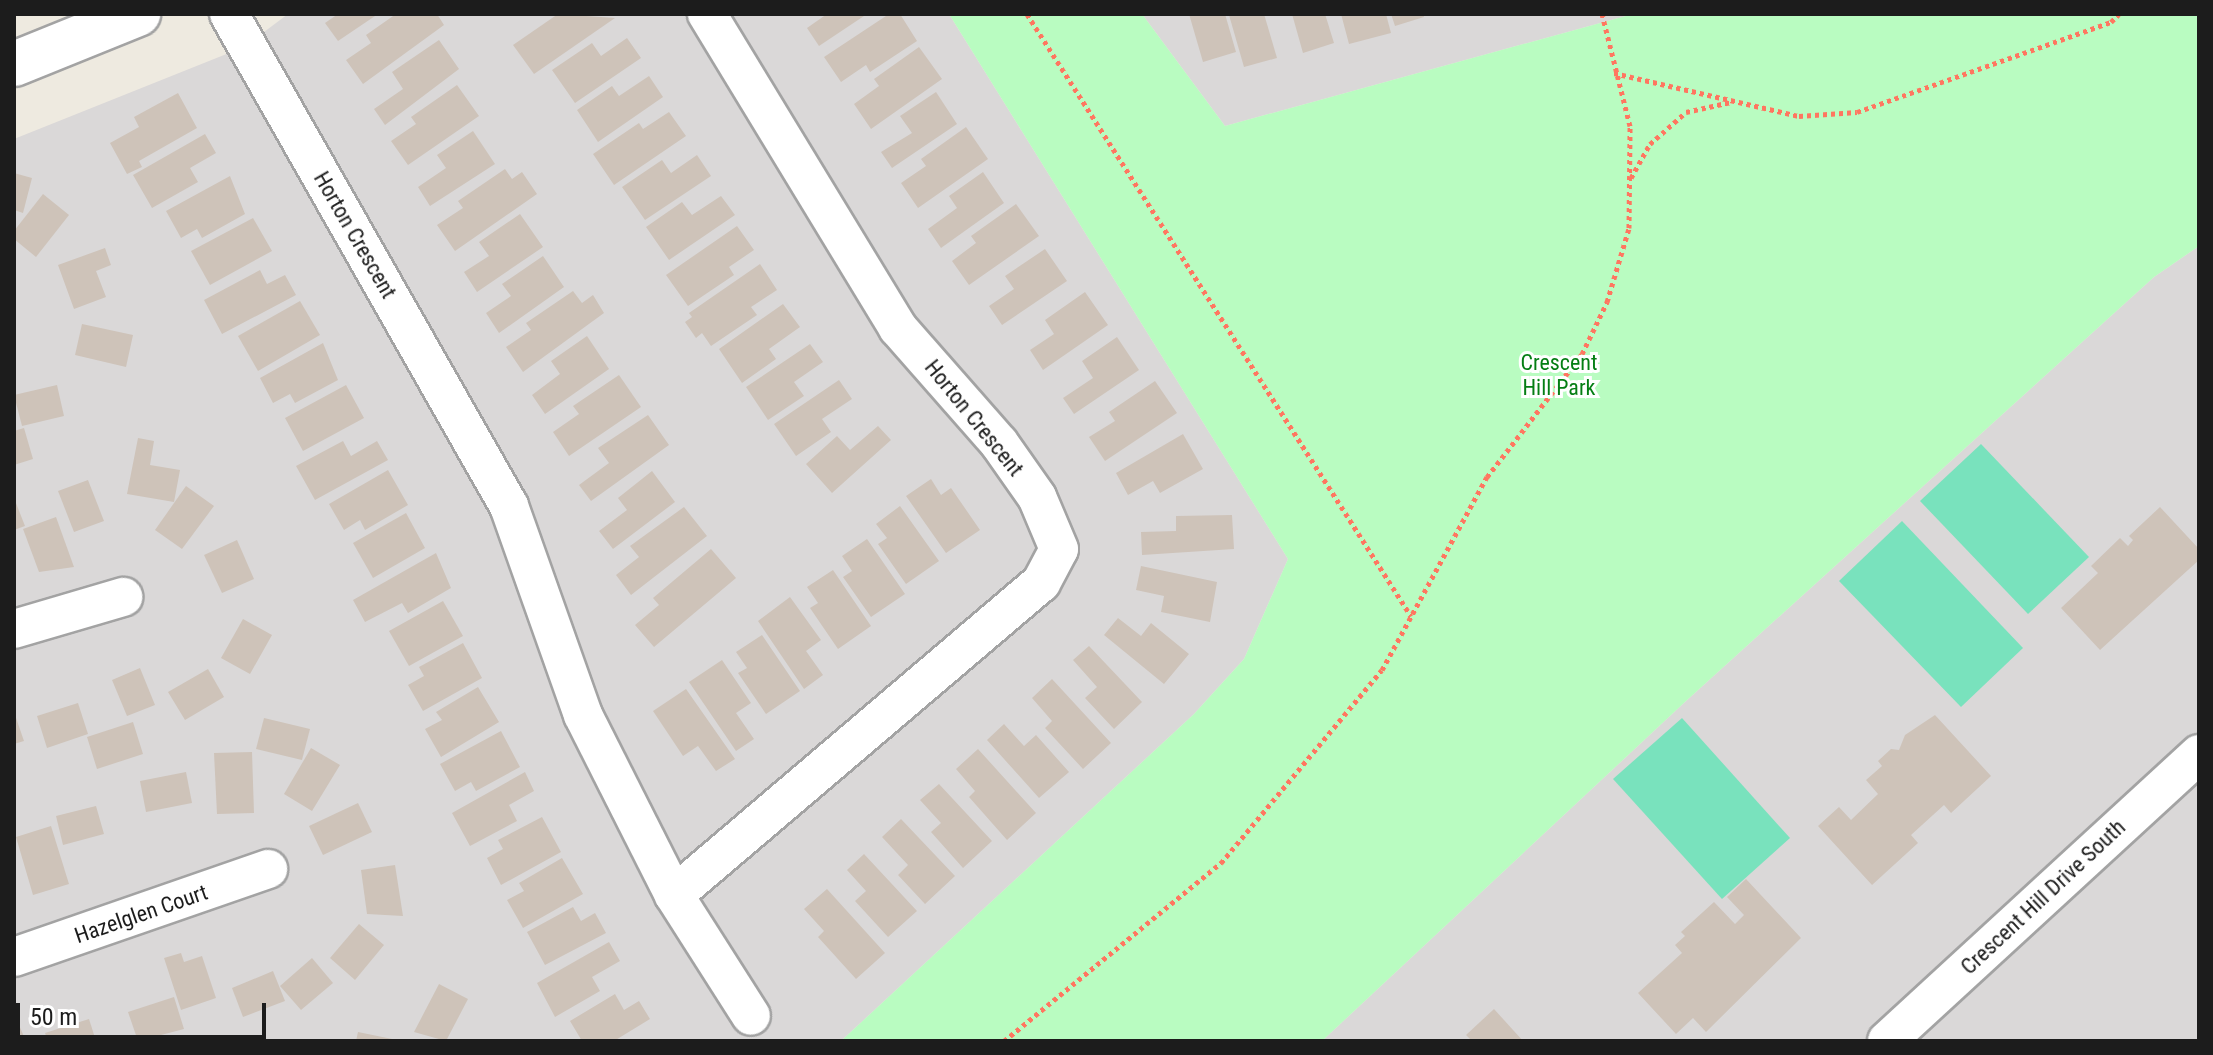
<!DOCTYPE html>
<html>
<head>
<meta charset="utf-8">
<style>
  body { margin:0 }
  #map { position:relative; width:2213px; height:1055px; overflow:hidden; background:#eeeae0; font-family:"Roboto Condensed",sans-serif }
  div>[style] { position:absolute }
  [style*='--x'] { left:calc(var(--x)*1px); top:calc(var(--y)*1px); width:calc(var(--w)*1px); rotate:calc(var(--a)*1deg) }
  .residential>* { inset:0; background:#dad8d8 }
  .park>* { inset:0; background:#b9fcc1 }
  .pitch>* { inset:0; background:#79e2bd }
  .building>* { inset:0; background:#cec3b9 }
  .path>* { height:5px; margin-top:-2.5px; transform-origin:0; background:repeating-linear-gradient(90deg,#ff7660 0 4px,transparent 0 8px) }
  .roads { filter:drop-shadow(2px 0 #a3a3a3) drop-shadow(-2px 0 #a3a3a3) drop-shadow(0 2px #a3a3a3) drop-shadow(0 -2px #a3a3a3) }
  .minor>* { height:38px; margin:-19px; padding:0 19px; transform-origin:19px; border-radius:19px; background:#fff }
  .tertiary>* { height:44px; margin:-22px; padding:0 22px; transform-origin:22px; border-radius:22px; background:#fff }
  span { translate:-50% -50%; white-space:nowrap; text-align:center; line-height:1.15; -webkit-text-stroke:6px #fff; paint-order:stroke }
  .street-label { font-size:22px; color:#1c1c1c }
  .park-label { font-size:22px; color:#057e14 }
  .frame { position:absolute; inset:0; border:16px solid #1c1c1c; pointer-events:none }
  .scale { position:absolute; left:16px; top:1003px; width:250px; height:36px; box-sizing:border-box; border:4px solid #1c1c1c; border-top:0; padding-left:10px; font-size:24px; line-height:28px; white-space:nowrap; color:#1c1c1c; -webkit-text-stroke:6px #fff; paint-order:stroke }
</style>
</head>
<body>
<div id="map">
  <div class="residential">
    <i style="clip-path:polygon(288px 14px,949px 14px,1288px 559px,1244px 659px,1194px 714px,841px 1041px,14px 1041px,14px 139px,244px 47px)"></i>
    <i style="clip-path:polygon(1142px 14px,1633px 14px,1225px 126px)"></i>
    <i style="clip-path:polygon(2199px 246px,2199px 1041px,1322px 1041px,1686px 701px,2154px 277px)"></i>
  </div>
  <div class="park">
    <i style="clip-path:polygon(949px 14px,1142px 14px,1225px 126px,1633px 14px,2199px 14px,2199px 246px,2154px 277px,1686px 701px,1322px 1041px,841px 1041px,1194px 714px,1244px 659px,1288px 559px)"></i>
  </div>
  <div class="pitch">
    <i style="clip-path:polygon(1981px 444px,2089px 557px,2028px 614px,1920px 501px)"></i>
    <i style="clip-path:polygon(1902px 521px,2023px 648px,1961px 707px,1839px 581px)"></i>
    <i style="clip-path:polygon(1682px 718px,1790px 838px,1722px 899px,1613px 779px)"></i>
  </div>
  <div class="building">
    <i style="clip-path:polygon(338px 14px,378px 14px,338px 41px,325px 23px)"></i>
    <i style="clip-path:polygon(396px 14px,437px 14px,444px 25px,363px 84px,346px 60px,371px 43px,366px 35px)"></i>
    <i style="clip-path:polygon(558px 14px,615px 18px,534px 74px,513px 45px)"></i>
    <i style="clip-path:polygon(827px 14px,867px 14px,819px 46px,807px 28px)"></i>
    <i style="clip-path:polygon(889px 14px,900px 14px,917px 41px,870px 72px,866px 65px,841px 82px,824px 57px)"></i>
    <i style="clip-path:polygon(1189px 14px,1225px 14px,1236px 52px,1203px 62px)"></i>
    <i style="clip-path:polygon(1264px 14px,1277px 58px,1244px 67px,1229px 15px)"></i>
    <i style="clip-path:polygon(1292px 14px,1325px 14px,1334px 43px,1303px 53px)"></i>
    <i style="clip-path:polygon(1341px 14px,1386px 14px,1391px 33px,1349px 44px)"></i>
    <i style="clip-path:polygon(1391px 14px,1423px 14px,1424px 17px,1395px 26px)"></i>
    <i style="clip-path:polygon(627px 38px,641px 58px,575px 103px,552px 70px,592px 43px,601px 56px)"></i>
    <i style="clip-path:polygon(439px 40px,459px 69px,385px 125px,374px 109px,403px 89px,392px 72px)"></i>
    <i style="clip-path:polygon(919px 47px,942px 79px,871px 129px,854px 104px,879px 86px,874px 79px)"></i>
    <i style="clip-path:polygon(649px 76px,663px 97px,598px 142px,577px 110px,612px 86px,619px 96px)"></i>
    <i style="clip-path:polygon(457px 85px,479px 116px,408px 165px,391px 141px,416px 124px,411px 117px)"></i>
    <i style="clip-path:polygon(936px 92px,957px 124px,892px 168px,881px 152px,912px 133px,900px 116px)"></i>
    <i style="clip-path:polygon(178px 93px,197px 128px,139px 161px,142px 167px,127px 174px,110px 143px,139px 127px,134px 117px)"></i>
    <i style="clip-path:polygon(669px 112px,686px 136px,614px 185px,593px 154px,639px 123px,643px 129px)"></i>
    <i style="clip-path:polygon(966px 127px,988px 159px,918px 208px,901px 183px,926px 166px,921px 159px)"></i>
    <i style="clip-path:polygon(473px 131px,495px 164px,430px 206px,418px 187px,446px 168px,437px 155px)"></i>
    <i style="clip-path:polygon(205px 134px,216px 153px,190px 168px,198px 182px,152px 208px,133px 175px)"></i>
    <i style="clip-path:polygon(697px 155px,711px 176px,645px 220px,622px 187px,662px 160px,671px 173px)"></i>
    <i style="clip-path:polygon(505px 169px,512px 179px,522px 172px,537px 194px,455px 251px,437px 225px,463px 208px,458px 201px)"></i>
    <i style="clip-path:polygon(983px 172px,1004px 203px,941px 248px,928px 229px,957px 208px,949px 196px)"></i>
    <i style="clip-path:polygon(14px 173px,32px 178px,23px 213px,14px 210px)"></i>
    <i style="clip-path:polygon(230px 176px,245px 214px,202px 238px,197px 229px,181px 238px,166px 211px)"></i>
    <i style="clip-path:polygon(43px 194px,69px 215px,36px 257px,14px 239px,14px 231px)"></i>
    <i style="clip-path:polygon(721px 196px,735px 215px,669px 260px,646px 227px,682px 202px,692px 215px)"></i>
    <i style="clip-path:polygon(1016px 204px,1039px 236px,969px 285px,952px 261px,976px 243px,971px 236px)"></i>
    <i style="clip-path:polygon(520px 214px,543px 247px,477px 292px,464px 272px,489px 256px,479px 242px)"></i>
    <i style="clip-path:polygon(253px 218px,272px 251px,210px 285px,191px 251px)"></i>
    <i style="clip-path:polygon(737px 226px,754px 250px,729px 267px,734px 275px,688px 306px,666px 275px)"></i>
    <i style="clip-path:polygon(105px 248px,111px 265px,96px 271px,106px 297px,74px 309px,58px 265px)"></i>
    <i style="clip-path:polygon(1045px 249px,1067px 281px,1002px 325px,989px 306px,1014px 289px,1005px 276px)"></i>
    <i style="clip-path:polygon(543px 256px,564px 287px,499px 333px,486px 313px,511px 296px,502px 284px)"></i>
    <i style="clip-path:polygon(760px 264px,777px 290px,751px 307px,757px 315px,711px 346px,702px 333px,696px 338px,685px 322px,692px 317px,689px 313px)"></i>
    <i style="clip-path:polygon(260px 270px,267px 284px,285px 275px,296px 295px,222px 334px,204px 300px)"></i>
    <i style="clip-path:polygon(573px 291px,582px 303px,593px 295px,604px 313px,523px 372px,506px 347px,531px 330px,526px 323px)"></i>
    <i style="clip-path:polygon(1085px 292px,1108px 325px,1043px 370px,1030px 350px,1054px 334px,1045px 320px)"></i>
    <i style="clip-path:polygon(300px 301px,320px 335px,258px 371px,238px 336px)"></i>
    <i style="clip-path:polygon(783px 304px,800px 327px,769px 349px,776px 359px,742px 383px,719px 349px)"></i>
    <i style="clip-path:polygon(82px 324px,133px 335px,126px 367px,75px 355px)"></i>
    <i style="clip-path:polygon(587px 336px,609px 369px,545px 414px,532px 395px,560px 374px,551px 361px)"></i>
    <i style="clip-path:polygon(1117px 337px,1139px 370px,1074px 414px,1063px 398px,1093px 378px,1082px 361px)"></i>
    <i style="clip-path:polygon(323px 343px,338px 380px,295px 403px,290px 394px,273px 403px,260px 378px)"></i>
    <i style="clip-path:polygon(810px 344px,823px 362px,794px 382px,804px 396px,768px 420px,746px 387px)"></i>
    <i style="clip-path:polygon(619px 375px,641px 407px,569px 456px,553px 432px,579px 414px,573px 406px)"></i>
    <i style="clip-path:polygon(839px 380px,852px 399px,822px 419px,831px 432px,796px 456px,774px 424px)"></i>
    <i style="clip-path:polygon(1155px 381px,1177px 413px,1105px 461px,1089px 437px,1115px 421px,1109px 412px)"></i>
    <i style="clip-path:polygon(57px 385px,64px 416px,22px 426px,14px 395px)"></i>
    <i style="clip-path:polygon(346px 385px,364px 418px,303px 451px,285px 418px)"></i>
    <i style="clip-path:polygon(648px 415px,669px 445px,591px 501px,579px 485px,609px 463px,598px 448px)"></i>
    <i style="clip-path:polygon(878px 426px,891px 440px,832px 493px,806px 464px,837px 436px,850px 450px)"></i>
    <i style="clip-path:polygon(24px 428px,33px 459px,14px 465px,14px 431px)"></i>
    <i style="clip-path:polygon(1183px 434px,1203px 469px,1160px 493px,1153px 481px,1128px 495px,1116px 473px)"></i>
    <i style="clip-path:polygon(138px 438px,154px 441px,150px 465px,180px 470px,174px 502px,127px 494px)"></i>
    <i style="clip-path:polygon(343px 441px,351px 456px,377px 441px,388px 460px,315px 500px,296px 466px)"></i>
    <i style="clip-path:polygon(388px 470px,408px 505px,365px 530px,360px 520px,344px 530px,329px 504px)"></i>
    <i style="clip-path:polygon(652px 471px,675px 502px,613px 549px,599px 531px,627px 510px,618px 498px)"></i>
    <i style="clip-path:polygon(931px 479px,941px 495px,951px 488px,980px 530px,946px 553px,906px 496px)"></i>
    <i style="clip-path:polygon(88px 480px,104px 521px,74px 532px,58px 491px)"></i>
    <i style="clip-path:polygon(186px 486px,214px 506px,182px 549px,155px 530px)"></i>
    <i style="clip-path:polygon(14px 498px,25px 526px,14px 530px)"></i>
    <i style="clip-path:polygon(900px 506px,939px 561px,906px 584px,878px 544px,887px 538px,876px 524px)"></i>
    <i style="clip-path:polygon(684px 507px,707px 536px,631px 595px,616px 575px,639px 557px,630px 546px)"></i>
    <i style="clip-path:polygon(2160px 507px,2199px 549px,2199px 560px,2100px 650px,2061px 608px,2098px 573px,2091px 566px,2120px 538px,2128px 546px,2133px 540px,2129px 536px)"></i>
    <i style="clip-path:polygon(406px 513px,425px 548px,373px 578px,353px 543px)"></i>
    <i style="clip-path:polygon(1232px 515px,1234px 549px,1142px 555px,1141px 532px,1176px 531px,1176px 516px)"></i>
    <i style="clip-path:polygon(56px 517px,74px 567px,39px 572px,23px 529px)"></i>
    <i style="clip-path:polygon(867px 539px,905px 594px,871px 617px,843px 577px,852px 571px,842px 556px)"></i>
    <i style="clip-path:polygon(237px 540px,254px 579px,222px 593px,204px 555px)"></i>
    <i style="clip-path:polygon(711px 549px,736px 578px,654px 647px,635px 625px,659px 605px,653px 598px)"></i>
    <i style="clip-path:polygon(436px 553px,451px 588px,408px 613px,402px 603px,365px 622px,353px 600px)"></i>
    <i style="clip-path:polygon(1141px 566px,1217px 582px,1210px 622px,1161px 612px,1164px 596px,1136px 590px)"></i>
    <i style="clip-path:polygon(833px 570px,871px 626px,838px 649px,810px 608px,818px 603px,807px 587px)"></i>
    <i style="clip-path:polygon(790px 597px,821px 640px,806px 651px,823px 675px,804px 689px,758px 621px)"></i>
    <i style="clip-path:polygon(443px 601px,463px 636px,409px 666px,389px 631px)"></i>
    <i style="clip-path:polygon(1118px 618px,1141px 636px,1151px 623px,1189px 654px,1164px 684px,1104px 635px)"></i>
    <i style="clip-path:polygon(243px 619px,272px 635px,250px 674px,221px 658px)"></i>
    <i style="clip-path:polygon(762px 635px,800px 691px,766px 714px,738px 673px,747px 668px,736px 652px)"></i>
    <i style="clip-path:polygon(463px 643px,482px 678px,423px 711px,408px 685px,424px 676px,419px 667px)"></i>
    <i style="clip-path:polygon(1089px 646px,1142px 702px,1114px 729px,1085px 698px,1097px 687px,1073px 660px)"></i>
    <i style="clip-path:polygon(722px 660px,751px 703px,736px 713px,754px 739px,736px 751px,689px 682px)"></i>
    <i style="clip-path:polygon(140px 668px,155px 705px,127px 716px,112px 680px)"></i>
    <i style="clip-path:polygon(208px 669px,224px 697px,185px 720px,168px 692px)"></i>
    <i style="clip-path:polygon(1052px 679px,1111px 743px,1083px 769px,1045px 728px,1052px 721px,1032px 698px)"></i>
    <i style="clip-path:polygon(478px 687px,499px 722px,441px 757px,425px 729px,442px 720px,436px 712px)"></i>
    <i style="clip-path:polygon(686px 689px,735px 759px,716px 771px,698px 746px,683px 756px,653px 711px)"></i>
    <i style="clip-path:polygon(78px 703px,88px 734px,47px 748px,37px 716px)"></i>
    <i style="clip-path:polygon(14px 712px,24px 741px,14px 744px)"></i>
    <i style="clip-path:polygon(1935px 715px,1991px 776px,1951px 813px,1944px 805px,1911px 835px,1918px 843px,1872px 885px,1818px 826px,1839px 807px,1851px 820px,1878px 794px,1866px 780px,1882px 766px,1878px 761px,1891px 749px,1899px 750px,1905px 735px)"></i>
    <i style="clip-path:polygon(264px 718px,310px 729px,302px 760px,256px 749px)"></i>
    <i style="clip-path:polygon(133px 722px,143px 754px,97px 769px,87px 737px)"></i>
    <i style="clip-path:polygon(1004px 724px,1024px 746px,1036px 735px,1069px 772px,1039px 798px,987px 740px)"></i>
    <i style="clip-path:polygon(501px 731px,520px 767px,476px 791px,471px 782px,455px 791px,440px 764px)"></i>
    <i style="clip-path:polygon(311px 748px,340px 765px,312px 811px,284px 794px)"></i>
    <i style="clip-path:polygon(978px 749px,1036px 813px,1007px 840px,969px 797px,975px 791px,956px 769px)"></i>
    <i style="clip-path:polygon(252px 752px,254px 813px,217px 814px,214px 753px)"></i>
    <i style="clip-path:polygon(186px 772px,192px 803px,146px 812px,140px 781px)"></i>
    <i style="clip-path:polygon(525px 772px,534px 791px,509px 805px,517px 821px,470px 846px,452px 813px)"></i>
    <i style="clip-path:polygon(939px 784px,992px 841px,963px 868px,931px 832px,941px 823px,920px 800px)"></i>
    <i style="clip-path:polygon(358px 803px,372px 832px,323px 855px,309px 826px)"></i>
    <i style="clip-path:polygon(96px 806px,104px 834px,63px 845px,56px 816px)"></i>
    <i style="clip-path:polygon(542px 817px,561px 852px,501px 885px,487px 858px,503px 849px,498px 840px)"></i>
    <i style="clip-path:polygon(901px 819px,955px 876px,925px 904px,898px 875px,908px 865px,882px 837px)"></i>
    <i style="clip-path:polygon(51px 826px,69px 884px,33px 895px,16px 837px)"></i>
    <i style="clip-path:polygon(864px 854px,917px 911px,888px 937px,855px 901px,866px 891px,847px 870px)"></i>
    <i style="clip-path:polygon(562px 858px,583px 894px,523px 928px,507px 900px,524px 891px,519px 883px)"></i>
    <i style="clip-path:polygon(395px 865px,403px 916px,367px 914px,361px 870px)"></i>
    <i style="clip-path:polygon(1746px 879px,1801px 938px,1706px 1032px,1693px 1018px,1676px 1034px,1638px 993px,1682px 953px,1675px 945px,1685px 936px,1681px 932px,1714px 902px,1735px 924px,1744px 915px,1727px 897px)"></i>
    <i style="clip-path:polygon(827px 889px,885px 953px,856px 979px,818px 937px,824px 931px,804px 909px)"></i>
    <i style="clip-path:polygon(573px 907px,581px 921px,595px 913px,606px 933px,545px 965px,527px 932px)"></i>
    <i style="clip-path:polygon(359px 924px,384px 945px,355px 980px,330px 958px)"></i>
    <i style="clip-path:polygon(609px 942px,620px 961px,592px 977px,600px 991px,555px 1017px,537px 983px)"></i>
    <i style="clip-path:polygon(181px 953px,184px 962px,202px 956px,216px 998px,181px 1010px,164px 958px)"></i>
    <i style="clip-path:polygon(312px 958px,333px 983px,301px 1010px,280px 986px)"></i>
    <i style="clip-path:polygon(273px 971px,285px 1001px,243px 1017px,232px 988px)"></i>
    <i style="clip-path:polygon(439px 984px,468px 999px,446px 1041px,414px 1032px)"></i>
    <i style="clip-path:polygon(615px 994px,624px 1010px,639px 1001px,650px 1019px,614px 1041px,582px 1041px,570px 1021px)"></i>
    <i style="clip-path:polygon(174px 997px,184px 1029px,138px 1041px,128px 1012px)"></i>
    <i style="clip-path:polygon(1494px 1009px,1523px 1041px,1472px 1041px,1466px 1035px)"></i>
    <i style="clip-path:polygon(14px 1014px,26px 1041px,14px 1041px)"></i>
    <i style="clip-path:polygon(89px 1019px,96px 1041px,48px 1041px,45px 1033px)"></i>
    <i style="clip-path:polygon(358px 1032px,397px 1040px,397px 1041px,356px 1041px)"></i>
  </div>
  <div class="path">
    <i style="--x:1027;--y:14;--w:714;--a:57.47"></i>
    <i style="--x:1614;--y:73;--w:190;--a:13.1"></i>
    <i style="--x:1799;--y:116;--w:58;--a:-3.9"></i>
    <i style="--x:1857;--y:112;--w:269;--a:-19.5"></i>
    <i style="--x:2111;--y:22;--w:11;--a:-45"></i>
    <i style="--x:1631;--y:178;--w:39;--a:-61"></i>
    <i style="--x:1650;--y:144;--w:48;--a:-41.6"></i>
    <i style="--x:1686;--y:112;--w:46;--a:-12.5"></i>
    <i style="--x:1004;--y:1041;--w:281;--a:-39.4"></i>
    <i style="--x:1221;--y:863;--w:251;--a:-50.2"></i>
    <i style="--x:1382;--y:670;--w:220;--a:-61.5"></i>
    <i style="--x:1487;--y:477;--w:155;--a:-52.3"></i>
    <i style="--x:1582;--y:354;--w:58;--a:-64.3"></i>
    <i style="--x:1607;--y:302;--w:77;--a:-73.4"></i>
    <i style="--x:1629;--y:228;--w:102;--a:-89.4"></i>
    <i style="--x:1630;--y:126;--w:115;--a:-104"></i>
  </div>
  <div class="roads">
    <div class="minor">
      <i style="--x:229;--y:14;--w:566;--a:60.36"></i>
      <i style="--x:509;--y:506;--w:222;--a:70.5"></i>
      <i style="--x:583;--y:715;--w:202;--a:63.2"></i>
      <i style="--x:674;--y:895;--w:143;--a:57.5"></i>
      <i style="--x:14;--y:629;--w:114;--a:-16.4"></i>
      <i style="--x:674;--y:895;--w:482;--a:-40.4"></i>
      <i style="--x:1041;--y:583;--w:38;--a:-62"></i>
      <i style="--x:1059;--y:549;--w:56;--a:-112.9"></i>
      <i style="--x:1037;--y:497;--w:66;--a:-125.1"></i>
      <i style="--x:999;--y:443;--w:153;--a:-131.3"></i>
      <i style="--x:898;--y:328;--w:368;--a:-121.3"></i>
      <i style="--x:14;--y:957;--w:269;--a:-19.1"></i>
      <i style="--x:1887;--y:1041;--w:424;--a:-42.6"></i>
    </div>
    <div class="tertiary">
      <i style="--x:14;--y:64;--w:134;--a:-22"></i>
    </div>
  </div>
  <div class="street-label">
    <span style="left:355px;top:235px;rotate:60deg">Horton Crescent</span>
    <span style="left:974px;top:418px;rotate:51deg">Horton Crescent</span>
    <span style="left:2043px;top:897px;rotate:-43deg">Crescent Hill Drive South</span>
    <span style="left:141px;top:914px;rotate:-19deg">Hazelglen Court</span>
  </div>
  <div class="park-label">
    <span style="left:1559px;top:375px">Crescent<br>Hill Park</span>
  </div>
  <div class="frame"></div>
  <div class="scale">50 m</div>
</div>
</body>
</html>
